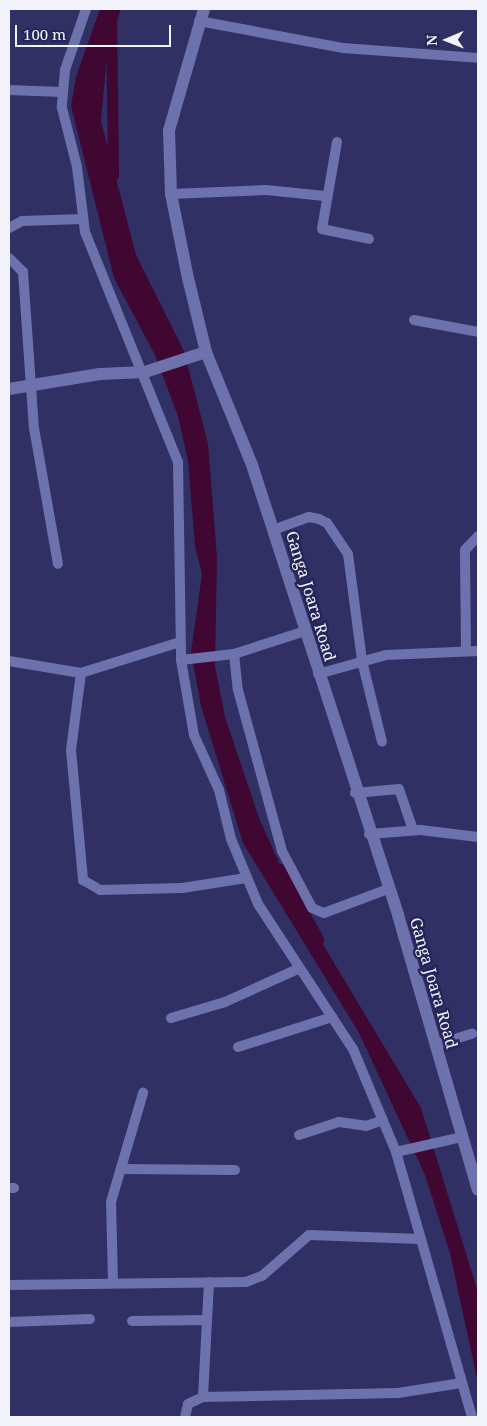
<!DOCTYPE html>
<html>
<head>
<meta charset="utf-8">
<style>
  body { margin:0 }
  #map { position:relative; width:487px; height:1426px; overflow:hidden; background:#303065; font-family:"Noto Serif",serif }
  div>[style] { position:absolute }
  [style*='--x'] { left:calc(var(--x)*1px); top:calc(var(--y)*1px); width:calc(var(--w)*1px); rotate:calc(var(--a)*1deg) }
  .water>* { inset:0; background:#3f0731 }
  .canal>* { height:11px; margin:-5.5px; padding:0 5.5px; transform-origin:5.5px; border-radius:5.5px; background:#3f0731 }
  .street>* { height:10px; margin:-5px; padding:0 5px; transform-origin:5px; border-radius:5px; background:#6d71ac }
  .secondary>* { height:12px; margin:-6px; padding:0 6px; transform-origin:6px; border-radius:6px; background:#6d71ac }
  span { translate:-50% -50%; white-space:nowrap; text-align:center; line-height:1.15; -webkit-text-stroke:5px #262559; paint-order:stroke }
  .street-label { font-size:16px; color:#f3f4fb }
  .frame { position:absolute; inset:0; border:10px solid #f3f4fb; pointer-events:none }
  .north { position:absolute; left:422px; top:15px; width:50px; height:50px; -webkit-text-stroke:4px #262559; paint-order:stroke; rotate:269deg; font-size:14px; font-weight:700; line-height:20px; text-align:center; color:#f3f4fb }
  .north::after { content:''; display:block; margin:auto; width:18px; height:22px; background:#f3f4fb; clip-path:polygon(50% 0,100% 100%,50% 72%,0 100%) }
  .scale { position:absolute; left:15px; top:25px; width:156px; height:22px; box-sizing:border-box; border:2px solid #f3f4fb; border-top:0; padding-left:6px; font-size:15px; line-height:18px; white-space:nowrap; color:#f3f4fb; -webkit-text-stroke:4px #262559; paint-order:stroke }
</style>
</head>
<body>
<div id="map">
  <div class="water">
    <i style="clip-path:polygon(100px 9px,121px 9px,108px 46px,101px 121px,136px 255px,184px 351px,208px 444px,217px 558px,215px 666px,225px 717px,259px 818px,294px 896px,421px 1108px,478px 1292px,478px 1383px,450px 1253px,425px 1175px,359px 1033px,243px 843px,201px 706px,191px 652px,202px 574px,195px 546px,188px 461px,178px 416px,155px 355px,114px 278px,71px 106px,76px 77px)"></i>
  </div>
  <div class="canal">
    <i style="--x:111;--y:9;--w:166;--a:89.3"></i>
    <i style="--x:280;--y:869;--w:80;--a:61.5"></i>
  </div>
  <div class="street">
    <i style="--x:86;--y:9;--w:65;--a:109"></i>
    <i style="--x:65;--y:70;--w:38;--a:95"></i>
    <i style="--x:62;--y:108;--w:61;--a:75.7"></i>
    <i style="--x:77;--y:167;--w:65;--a:83"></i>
    <i style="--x:85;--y:232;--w:248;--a:68"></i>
    <i style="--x:178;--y:462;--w:198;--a:89.1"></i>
    <i style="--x:181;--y:660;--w:76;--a:80.2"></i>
    <i style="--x:194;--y:735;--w:60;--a:65.6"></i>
    <i style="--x:219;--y:790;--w:50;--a:76.2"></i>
    <i style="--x:231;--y:839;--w:70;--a:67.4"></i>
    <i style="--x:258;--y:904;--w:173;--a:56.8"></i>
    <i style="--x:353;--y:1049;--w:112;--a:67.3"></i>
    <i style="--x:396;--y:1152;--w:276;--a:74"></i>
    <i style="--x:199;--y:21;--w:147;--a:10.6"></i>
    <i style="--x:343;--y:48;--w:135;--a:4.2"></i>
    <i style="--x:9;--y:90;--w:53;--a:2.2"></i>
    <i style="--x:337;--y:142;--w:88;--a:99.8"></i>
    <i style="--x:322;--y:229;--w:48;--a:12"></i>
    <i style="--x:171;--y:194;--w:95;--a:-2.4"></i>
    <i style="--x:266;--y:190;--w:59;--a:5.8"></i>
    <i style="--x:9;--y:228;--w:15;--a:-28"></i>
    <i style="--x:22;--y:221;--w:61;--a:-1.9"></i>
    <i style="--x:9;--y:258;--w:20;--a:45"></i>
    <i style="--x:23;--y:272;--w:156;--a:86"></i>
    <i style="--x:34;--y:428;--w:138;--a:80"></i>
    <i style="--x:414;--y:320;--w:65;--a:10.6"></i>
    <i style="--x:273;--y:530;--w:38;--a:-20"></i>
    <i style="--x:309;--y:517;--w:10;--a:11"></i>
    <i style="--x:319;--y:519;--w:9;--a:27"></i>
    <i style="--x:327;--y:523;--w:37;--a:56"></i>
    <i style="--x:348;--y:554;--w:108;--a:82.5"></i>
    <i style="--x:362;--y:661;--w:83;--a:76.1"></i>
    <i style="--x:180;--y:642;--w:104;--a:162.6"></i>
    <i style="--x:81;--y:673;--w:78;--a:97.4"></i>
    <i style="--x:71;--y:750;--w:131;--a:84.7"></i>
    <i style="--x:83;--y:880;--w:20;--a:30"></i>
    <i style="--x:100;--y:890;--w:82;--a:-1.4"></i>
    <i style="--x:182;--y:888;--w:65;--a:-8.9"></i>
    <i style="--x:466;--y:650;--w:100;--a:-90.6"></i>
    <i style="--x:465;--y:550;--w:19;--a:-47"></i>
    <i style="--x:234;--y:654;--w:36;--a:84"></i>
    <i style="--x:238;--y:690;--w:167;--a:74.7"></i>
    <i style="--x:282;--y:851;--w:64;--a:62.2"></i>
    <i style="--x:312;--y:908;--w:13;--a:23"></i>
    <i style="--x:324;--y:913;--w:68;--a:-20.6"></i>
    <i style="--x:181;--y:660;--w:53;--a:-6.5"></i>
    <i style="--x:234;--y:654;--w:75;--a:-17.9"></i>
    <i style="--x:9;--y:661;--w:73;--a:9.5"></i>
    <i style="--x:318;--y:674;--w:71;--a:-15.6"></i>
    <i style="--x:386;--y:655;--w:92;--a:-2.5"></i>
    <i style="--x:355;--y:793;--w:44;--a:-5.2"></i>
    <i style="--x:399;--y:789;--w:43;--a:71.1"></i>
    <i style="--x:369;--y:834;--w:52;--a:-4.4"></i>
    <i style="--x:421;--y:830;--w:57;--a:7"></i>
    <i style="--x:171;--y:1018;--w:56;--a:-16.5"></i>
    <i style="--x:225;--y:1002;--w:82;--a:-24.4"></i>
    <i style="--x:435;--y:1045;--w:39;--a:-17"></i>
    <i style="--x:238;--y:1047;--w:99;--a:-17.7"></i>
    <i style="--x:299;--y:1135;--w:42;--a:-18"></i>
    <i style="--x:339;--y:1122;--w:27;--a:8"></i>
    <i style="--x:366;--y:1126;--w:18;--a:-19"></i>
    <i style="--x:396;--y:1152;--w:68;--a:-12.8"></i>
    <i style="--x:121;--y:1169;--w:114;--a:0.5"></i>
    <i style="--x:9;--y:1188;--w:5;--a:0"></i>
    <i style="--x:113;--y:1282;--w:80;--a:-91.4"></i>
    <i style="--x:111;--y:1202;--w:114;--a:-73.6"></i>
    <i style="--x:9;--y:1285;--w:237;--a:-0.7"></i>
    <i style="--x:246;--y:1282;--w:17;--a:-21"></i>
    <i style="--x:262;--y:1276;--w:62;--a:-41.1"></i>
    <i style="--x:309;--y:1235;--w:111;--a:2.1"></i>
    <i style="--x:132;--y:1321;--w:75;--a:-0.8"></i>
    <i style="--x:9;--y:1322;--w:81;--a:-2.1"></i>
    <i style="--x:203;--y:1397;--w:115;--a:-87"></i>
    <i style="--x:185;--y:1417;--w:13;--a:-77"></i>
    <i style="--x:188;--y:1404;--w:17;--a:-25"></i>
    <i style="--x:203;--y:1397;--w:195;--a:-1.2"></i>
    <i style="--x:398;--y:1393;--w:64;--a:-9"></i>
  </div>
  <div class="secondary">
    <i style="--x:204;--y:9;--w:126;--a:106.1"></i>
    <i style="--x:169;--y:130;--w:64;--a:88.2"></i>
    <i style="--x:171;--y:194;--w:86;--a:78.6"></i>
    <i style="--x:188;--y:278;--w:76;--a:76.3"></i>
    <i style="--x:206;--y:352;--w:122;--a:67.8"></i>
    <i style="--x:252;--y:465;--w:473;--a:72"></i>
    <i style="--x:398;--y:915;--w:286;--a:73.8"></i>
    <i style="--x:9;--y:389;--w:92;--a:-9.4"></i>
    <i style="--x:100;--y:374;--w:45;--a:-2.5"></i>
    <i style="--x:145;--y:372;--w:64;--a:-18.2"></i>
  </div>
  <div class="street-label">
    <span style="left:311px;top:596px;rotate:73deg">Ganga Joara Road</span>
    <span style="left:434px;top:983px;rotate:74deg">Ganga Joara Road</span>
  </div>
  <div class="frame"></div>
  <div class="north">N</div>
  <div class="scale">100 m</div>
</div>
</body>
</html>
